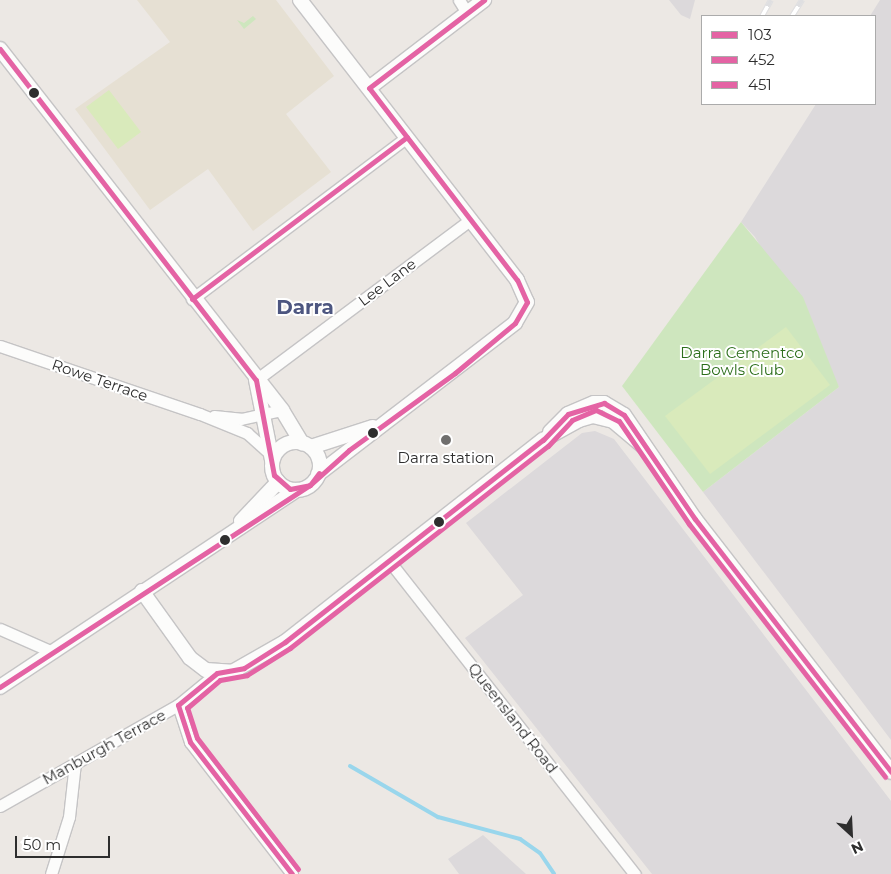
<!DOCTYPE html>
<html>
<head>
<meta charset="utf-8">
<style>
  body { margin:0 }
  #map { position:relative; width:891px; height:874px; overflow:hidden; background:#ece8e4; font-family:Montserrat,sans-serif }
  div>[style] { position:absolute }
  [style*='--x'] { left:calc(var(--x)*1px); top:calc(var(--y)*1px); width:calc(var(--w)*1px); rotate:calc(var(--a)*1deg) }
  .industrial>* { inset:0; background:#dcd9db }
  .education>* { inset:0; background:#e6e0d3 }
  .green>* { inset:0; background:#cee6be }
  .pitch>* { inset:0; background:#d9eabb }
  .stream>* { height:4px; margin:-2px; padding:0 2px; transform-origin:2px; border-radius:2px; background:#99d6ec }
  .roads { filter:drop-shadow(1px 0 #c5c4c5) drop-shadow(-1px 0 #c5c4c5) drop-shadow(0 1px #c5c4c5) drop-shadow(0 -1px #c5c4c5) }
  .minor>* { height:11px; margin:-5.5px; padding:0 5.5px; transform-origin:5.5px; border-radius:5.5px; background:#fcfcfb }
  .tertiary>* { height:14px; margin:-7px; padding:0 7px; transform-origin:7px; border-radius:7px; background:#fcfcfb }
  .tertiary>.ring { margin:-7px; padding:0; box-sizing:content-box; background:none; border:14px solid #fcfcfb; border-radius:50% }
  .rail>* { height:5.5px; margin-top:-2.75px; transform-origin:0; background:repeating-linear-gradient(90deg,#fff 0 11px,#dfdfe1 0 22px); box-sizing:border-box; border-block:1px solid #dfdfe1 }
  .bus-1>* { height:5px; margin:-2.5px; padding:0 2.5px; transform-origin:2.5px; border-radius:2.5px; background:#e463a4 }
  .bus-2>* { height:5px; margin:-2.5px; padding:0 2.5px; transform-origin:2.5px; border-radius:2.5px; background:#e463a4 }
  .bus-3>* { height:5px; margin:-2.5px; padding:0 2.5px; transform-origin:2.5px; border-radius:2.5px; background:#e463a4 }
  .dots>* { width:14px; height:14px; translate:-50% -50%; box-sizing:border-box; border:2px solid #fff; border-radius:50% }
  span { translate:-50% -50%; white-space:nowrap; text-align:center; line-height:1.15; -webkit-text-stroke:4px #fff; paint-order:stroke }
  .street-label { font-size:15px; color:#2e2e2e }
  .park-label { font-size:15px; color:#2c6e1b }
  .poi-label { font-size:15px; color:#2e2e2e }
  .district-label { font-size:20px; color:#4d5680; font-weight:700 }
  .legend { position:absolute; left:701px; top:15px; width:175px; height:90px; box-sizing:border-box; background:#fff; border:1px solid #ababab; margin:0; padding:6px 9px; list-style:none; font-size:15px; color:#2e2e2e }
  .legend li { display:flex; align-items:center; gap:10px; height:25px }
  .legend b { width:25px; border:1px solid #ababab }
  .north { position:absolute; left:826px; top:809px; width:50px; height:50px; -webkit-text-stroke:4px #fff; paint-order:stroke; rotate:155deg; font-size:14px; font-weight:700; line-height:20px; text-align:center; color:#2e2e2e }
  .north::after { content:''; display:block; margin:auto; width:18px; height:22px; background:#2e2e2e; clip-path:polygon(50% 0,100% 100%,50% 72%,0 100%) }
  .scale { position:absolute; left:15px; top:836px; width:95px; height:22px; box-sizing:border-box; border:2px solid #2e2e2e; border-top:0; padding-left:6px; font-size:15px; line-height:18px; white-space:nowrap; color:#2e2e2e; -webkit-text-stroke:4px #fff; paint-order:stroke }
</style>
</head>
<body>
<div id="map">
  <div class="industrial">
    <i style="clip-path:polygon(669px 0,695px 0,690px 19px,681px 15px)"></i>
    <i style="clip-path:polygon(880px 0,891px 0,891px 740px,703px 492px,839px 387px,755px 237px,741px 222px,816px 104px,875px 104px,875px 16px,870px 16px)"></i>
    <i style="clip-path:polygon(595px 431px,614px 439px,891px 801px,891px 874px,652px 874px,465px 638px,523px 595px,466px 523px,582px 433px)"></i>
    <i style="clip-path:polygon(483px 835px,526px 874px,459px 874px,448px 859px)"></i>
  </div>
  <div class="education">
    <i style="clip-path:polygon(137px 0,276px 0,334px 76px,286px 114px,331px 172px,253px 231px,208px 169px,150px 210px,75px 109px,170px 42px)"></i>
  </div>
  <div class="green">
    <i style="clip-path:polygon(253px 16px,256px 19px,244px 29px,237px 20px,244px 23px)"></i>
    <i style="clip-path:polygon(741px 222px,803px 297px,839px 387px,703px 492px,622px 386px)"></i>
  </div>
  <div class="pitch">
    <i style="clip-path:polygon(109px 90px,141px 132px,118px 149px,86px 107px)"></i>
    <i style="clip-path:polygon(786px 327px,830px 385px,710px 474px,665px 416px)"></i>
  </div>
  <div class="stream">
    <i style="--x:350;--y:766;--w:102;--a:30.1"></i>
    <i style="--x:438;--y:817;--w:85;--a:15"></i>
    <i style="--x:520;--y:839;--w:24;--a:35"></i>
    <i style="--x:540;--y:853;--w:25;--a:56"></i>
  </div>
  <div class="roads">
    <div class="minor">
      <i style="--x:459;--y:0;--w:15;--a:58"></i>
      <i style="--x:192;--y:299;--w:269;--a:-37"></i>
      <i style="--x:0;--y:346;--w:211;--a:18.8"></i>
      <i style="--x:200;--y:414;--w:51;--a:22"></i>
      <i style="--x:247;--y:433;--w:31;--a:42"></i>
      <i style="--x:256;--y:380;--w:267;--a:-36.8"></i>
      <i style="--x:214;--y:416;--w:27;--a:6"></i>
      <i style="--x:241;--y:419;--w:42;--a:-12.4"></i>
      <i style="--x:390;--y:562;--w:397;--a:51.9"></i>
      <i style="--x:0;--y:629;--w:55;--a:23.7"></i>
      <i style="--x:178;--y:705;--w:39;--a:72"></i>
      <i style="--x:190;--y:742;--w:167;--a:52.3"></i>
      <i style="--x:0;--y:806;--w:205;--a:-29.6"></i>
      <i style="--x:178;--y:705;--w:50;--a:-39.4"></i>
      <i style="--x:51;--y:874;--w:60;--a:-72.5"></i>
      <i style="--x:69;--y:817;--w:54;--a:-83.7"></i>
    </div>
    <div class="tertiary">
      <i style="--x:300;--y:0;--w:354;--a:52.2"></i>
      <i style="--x:517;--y:280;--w:24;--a:66"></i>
      <i style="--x:527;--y:302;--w:24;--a:120"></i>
      <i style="--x:515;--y:323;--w:248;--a:142.5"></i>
      <i style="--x:0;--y:49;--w:458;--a:52"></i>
      <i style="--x:282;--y:410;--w:39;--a:59"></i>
      <i style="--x:369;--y:88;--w:145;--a:-37.4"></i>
      <i style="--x:256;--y:380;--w:82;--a:78.7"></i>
      <i style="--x:550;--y:432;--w:25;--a:-45"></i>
      <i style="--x:568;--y:414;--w:28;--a:-23"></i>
      <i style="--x:594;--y:403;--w:10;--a:0"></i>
      <i style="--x:604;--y:403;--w:23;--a:31"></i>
      <i style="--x:624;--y:415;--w:126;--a:55.7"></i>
      <i style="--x:695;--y:519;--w:320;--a:52.2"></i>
      <i class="ring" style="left:272px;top:442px;width:34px;height:34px"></i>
      <i style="--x:311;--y:447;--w:65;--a:-17.9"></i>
      <i style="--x:241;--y:521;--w:54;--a:-46.5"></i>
      <i style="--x:142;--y:591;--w:82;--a:54.4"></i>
      <i style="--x:190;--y:658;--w:20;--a:37"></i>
      <i style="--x:206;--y:670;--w:26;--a:4"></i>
      <i style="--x:232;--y:672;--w:61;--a:-29.5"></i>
      <i style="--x:285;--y:642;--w:328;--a:-38.1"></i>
      <i style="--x:543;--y:440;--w:41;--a:-29.1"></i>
      <i style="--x:579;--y:420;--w:15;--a:-16"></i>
      <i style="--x:593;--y:416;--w:21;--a:14"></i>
      <i style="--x:613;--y:421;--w:40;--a:40"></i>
      <i style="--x:0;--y:687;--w:356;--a:-33.6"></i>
    </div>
  </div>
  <div class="rail">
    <i style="--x:762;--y:16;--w:18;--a:-61"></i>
    <i style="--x:792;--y:16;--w:19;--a:-58"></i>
  </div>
  <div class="bus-1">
    <i style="--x:0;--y:49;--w:418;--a:52.3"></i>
    <i style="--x:256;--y:380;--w:97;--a:79.3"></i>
    <i style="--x:274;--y:475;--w:21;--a:41"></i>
    <i style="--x:290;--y:489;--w:20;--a:-11"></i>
    <i style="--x:310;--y:485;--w:52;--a:-41.9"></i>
    <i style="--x:349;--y:450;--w:131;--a:-36"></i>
    <i style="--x:455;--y:373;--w:78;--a:-39.8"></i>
    <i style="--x:515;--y:323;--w:24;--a:-60"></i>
    <i style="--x:527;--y:302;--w:24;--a:-114"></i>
    <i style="--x:517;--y:280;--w:242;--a:-127.6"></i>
    <i style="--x:369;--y:88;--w:145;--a:-37.4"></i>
    <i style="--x:192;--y:299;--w:269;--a:-37"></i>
    <i style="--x:0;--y:687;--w:370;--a:-33.1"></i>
    <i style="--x:310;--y:485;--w:15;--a:-53"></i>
  </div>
  <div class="bus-2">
    <i style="--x:178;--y:705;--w:50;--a:-39.4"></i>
    <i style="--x:217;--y:673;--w:27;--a:-10"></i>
    <i style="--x:244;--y:668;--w:49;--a:-32.4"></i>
    <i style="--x:285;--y:642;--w:328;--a:-38.1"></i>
    <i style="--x:543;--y:440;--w:36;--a:-46"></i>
    <i style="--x:568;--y:414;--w:38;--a:-17"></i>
    <i style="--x:604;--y:403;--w:23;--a:31"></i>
    <i style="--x:624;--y:415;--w:126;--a:55.7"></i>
    <i style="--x:695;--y:519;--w:320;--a:52.2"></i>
    <i style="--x:178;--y:705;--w:39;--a:72"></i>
    <i style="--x:190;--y:742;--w:167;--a:52.3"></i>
  </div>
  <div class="bus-3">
    <i style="--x:298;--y:869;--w:165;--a:-127.6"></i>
    <i style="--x:197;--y:738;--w:32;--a:-108"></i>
    <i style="--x:187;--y:708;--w:43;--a:-40.3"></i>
    <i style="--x:220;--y:680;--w:27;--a:-10"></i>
    <i style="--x:247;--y:675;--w:51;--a:-32.1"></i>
    <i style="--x:290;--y:648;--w:328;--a:-38.1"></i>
    <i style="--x:548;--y:446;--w:35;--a:-47"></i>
    <i style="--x:572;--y:420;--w:26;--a:-23"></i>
    <i style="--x:596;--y:410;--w:25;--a:26"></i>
    <i style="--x:619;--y:421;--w:125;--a:55.8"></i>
    <i style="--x:689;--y:524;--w:320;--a:52.2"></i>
  </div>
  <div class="dots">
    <i style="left:34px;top:93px;background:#2e2e2e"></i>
    <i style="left:373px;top:433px;background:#2e2e2e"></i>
    <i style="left:446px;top:440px;background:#706f6e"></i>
    <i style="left:439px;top:522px;background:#2e2e2e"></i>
    <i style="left:225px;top:540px;background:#2e2e2e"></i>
  </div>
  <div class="street-label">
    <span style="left:387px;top:282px;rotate:-37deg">Lee Lane</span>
    <span style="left:100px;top:380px;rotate:19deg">Rowe Terrace</span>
    <span style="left:513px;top:718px;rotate:52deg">Queensland Road</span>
    <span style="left:104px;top:747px;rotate:-29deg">Manburgh Terrace</span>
  </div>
  <div class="park-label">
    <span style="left:742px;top:361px">Darra Cementco<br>Bowls Club</span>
  </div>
  <div class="poi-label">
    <span style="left:446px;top:458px">Darra station</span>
  </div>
  <div class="district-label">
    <span style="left:305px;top:307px">Darra</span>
  </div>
  <ul class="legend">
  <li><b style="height:6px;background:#e463a4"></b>103</li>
  <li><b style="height:6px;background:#e463a4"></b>452</li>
  <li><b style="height:6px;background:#e463a4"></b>451</li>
  </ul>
  <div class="north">N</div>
  <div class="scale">50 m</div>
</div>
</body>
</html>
